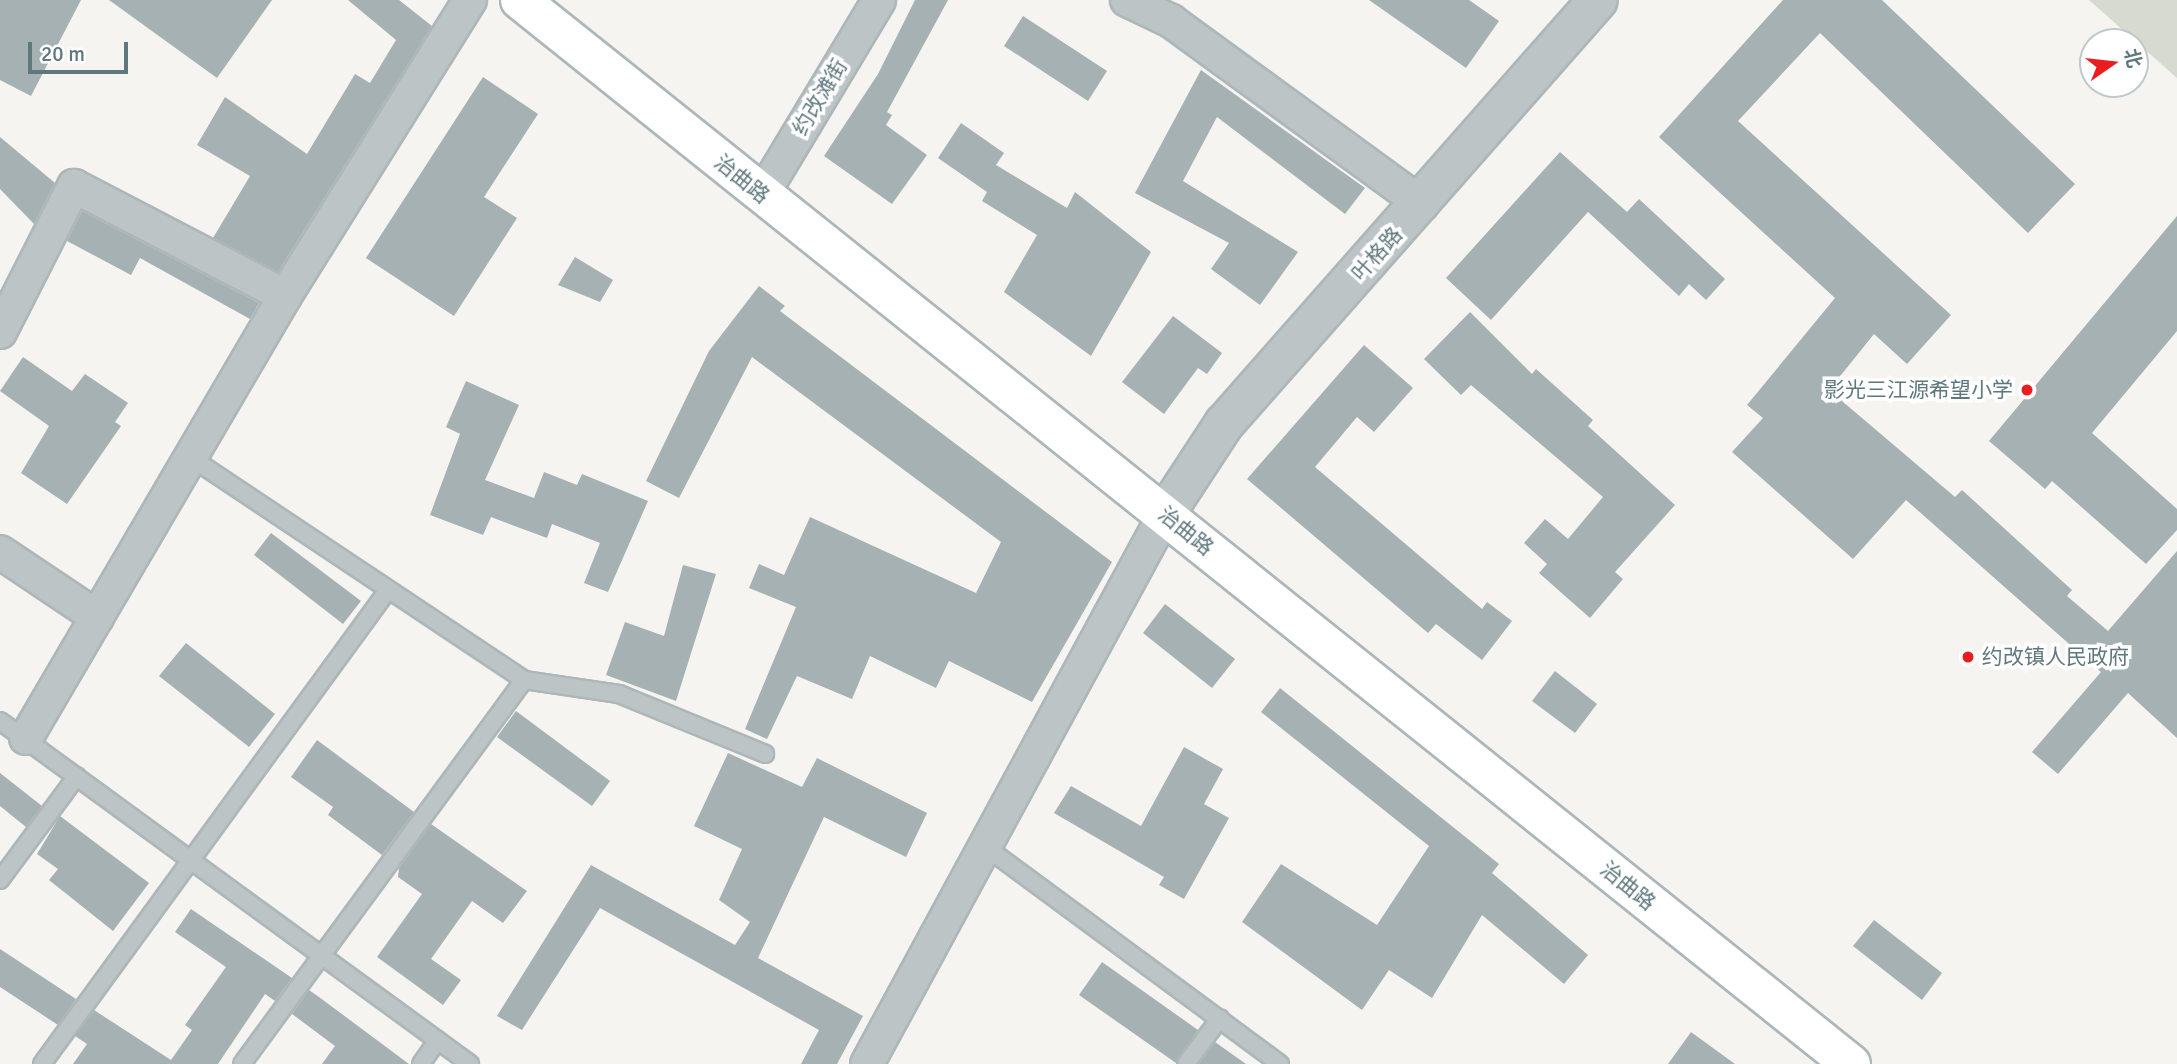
<!DOCTYPE html>
<html>
<head>
<meta charset="utf-8">
<style>
  body { margin:0 }
  #map { position:relative; width:2177px; height:1064px; overflow:hidden; background:#f5f4f1; font-family:Signika,"Noto Sans SC",sans-serif }
  div>[style] { position:absolute }
  [style*='--x'] { left:calc(var(--x)*1px); top:calc(var(--y)*1px); width:calc(var(--w)*1px); rotate:calc(var(--a)*1deg) }
  .green>* { inset:0; background:#d6dad0 }
  .building>* { inset:0; background:#a5b1b3 }
  .roads { filter:drop-shadow(2px 0 #adb7b9) drop-shadow(-2px 0 #adb7b9) drop-shadow(0 2px #adb7b9) drop-shadow(0 -2px #adb7b9) }
  .service>* { height:16px; margin:-8px; padding:0 8px; transform-origin:8px; border-radius:8px; background:#bdc4c6 }
  .minor>* { height:32px; margin:-16px; padding:0 16px; transform-origin:16px; border-radius:16px; background:#bdc4c6 }
  .tertiary>* { height:38px; margin:-19px; padding:0 19px; transform-origin:19px; border-radius:19px; background:#bdc4c6 }
  .secondary>* { height:38px; margin:-19px; padding:0 19px; transform-origin:19px; border-radius:19px; background:#fff }
  .dots>* { width:19px; height:19px; translate:-50% -50%; box-sizing:border-box; border:4px solid #fff; border-radius:50% }
  span { translate:-50% -50%; white-space:nowrap; text-align:center; line-height:1.15; -webkit-text-stroke:7px #fff; paint-order:stroke }
  .street-label { font-size:21px; color:#5f787d }
  .poi-label { font-size:21px; color:#5f787d }
  .right { translate:-100% -50%; text-align:right }
  .left { translate:0 -50%; text-align:left }
  .north { position:absolute; left:2079px; top:28px; width:70px; height:70px; box-sizing:border-box; background:#fff; border:2px solid #bfc9cb; border-radius:50%; rotate:76deg; font-size:19px; font-weight:700; line-height:28px; text-align:center; color:#5f787d }
  .north::after { content:''; display:block; margin:auto; width:24px; height:32px; background:#e91d1f; clip-path:polygon(50% 0,100% 100%,50% 72%,0 100%) }
  .scale { position:absolute; left:28px; top:42px; width:100px; height:32px; box-sizing:border-box; border:4px solid #5f787d; border-top:0; padding-left:9px; font-size:21px; line-height:24px; white-space:nowrap; color:#5f787d; -webkit-text-stroke:5px #fff; paint-order:stroke }
</style>
</head>
<body>
<div id="map">
  <div class="green">
    <i style="clip-path:polygon(2089px 0,2177px 0,2177px 78px)"></i>
  </div>
  <div class="building">
    <i style="clip-path:polygon(0 0,81px 0,31px 96px,0 80px)"></i>
    <i style="clip-path:polygon(109px 0,272px 0,217px 78px)"></i>
    <i style="clip-path:polygon(348px 0,399px 0,432px 26px,278px 272px,213px 238px,250px 176px,197px 145px,225px 97px,307px 154px,355px 74px,370px 83px,396px 40px)"></i>
    <i style="clip-path:polygon(915px 0,948px 0,887px 112px,892px 115px,886px 125px,927px 155px,892px 204px,824px 156px,878px 74px)"></i>
    <i style="clip-path:polygon(1369px 0,1469px 0,1499px 21px,1466px 68px)"></i>
    <i style="clip-path:polygon(1783px 0,1882px 0,2075px 184px,2028px 233px,1820px 33px,1738px 121px,1951px 315px,1907px 364px,1874px 334px,1829px 390px,1955px 497px,1962px 490px,2072px 590px,2067px 596px,2108px 631px,2177px 551px,2177px 738px,2128px 693px,2058px 774px,2032px 752px,2101px 672px,1906px 500px,1853px 559px,1732px 452px,1763px 418px,1747px 405px,1835px 298px,1659px 137px)"></i>
    <i style="clip-path:polygon(1023px 16px,1107px 71px,1088px 101px,1004px 46px)"></i>
    <i style="clip-path:polygon(1201px 70px,1365px 188px,1345px 214px,1217px 117px,1183px 181px,1298px 252px,1260px 305px,1211px 269px,1229px 243px,1135px 193px)"></i>
    <i style="clip-path:polygon(483px 77px,538px 114px,484px 197px,517px 218px,454px 316px,366px 258px)"></i>
    <i style="clip-path:polygon(961px 123px,1004px 153px,996px 165px,1067px 208px,1075px 192px,1151px 252px,1091px 356px,1004px 292px,1037px 235px,982px 201px,987px 192px,938px 158px)"></i>
    <i style="clip-path:polygon(0 137px,55px 183px,34px 224px,0 189px)"></i>
    <i style="clip-path:polygon(1560px 152px,1627px 212px,1639px 199px,1725px 279px,1706px 300px,1689px 284px,1679px 296px,1588px 212px,1491px 320px,1446px 278px)"></i>
    <i style="clip-path:polygon(82px 211px,259px 303px,250px 319px,140px 258px,131px 275px,67px 241px)"></i>
    <i style="clip-path:polygon(2177px 216px,2177px 331px,2092px 433px,2177px 509px,2177px 530px,2146px 564px,2052px 481px,2045px 489px,1989px 441px)"></i>
    <i style="clip-path:polygon(575px 257px,613px 280px,600px 302px,558px 285px)"></i>
    <i style="clip-path:polygon(759px 286px,785px 306px,780px 311px,1112px 562px,1032px 702px,949px 661px,936px 688px,870px 656px,852px 699px,797px 676px,767px 739px,745px 729px,796px 607px,749px 588px,759px 564px,784px 575px,810px 517px,976px 593px,1001px 542px,752px 357px,679px 498px,646px 481px,709px 351px)"></i>
    <i style="clip-path:polygon(1470px 312px,1532px 374px,1536px 369px,1593px 420px,1588px 426px,1675px 505px,1615px 572px,1623px 579px,1590px 618px,1539px 573px,1547px 564px,1524px 543px,1545px 519px,1568px 539px,1603px 497px,1471px 385px,1461px 395px,1424px 359px)"></i>
    <i style="clip-path:polygon(1173px 316px,1222px 353px,1207px 374px,1198px 368px,1164px 414px,1122px 382px)"></i>
    <i style="clip-path:polygon(1364px 345px,1413px 388px,1374px 432px,1357px 417px,1315px 467px,1482px 609px,1487px 602px,1512px 621px,1482px 660px,1436px 624px,1428px 633px,1247px 479px)"></i>
    <i style="clip-path:polygon(23px 357px,72px 391px,85px 374px,128px 403px,115px 422px,121px 426px,67px 504px,21px 473px,49px 426px,0 391px)"></i>
    <i style="clip-path:polygon(466px 381px,519px 405px,485px 480px,534px 498px,544px 472px,577px 485px,582px 474px,648px 501px,608px 592px,584px 583px,600px 543px,552px 524px,547px 538px,491px 517px,483px 535px,430px 515px,460px 434px,446px 427px)"></i>
    <i style="clip-path:polygon(271px 533px,361px 601px,343px 624px,254px 555px)"></i>
    <i style="clip-path:polygon(683px 565px,716px 574px,676px 701px,606px 675px,625px 622px,664px 636px)"></i>
    <i style="clip-path:polygon(1165px 604px,1235px 659px,1212px 688px,1143px 633px)"></i>
    <i style="clip-path:polygon(186px 643px,275px 714px,249px 747px,159px 676px)"></i>
    <i style="clip-path:polygon(1555px 671px,1597px 704px,1575px 733px,1532px 701px)"></i>
    <i style="clip-path:polygon(1280px 688px,1499px 864px,1492px 873px,1588px 955px,1564px 984px,1482px 915px,1432px 998px,1389px 970px,1362px 1010px,1242px 922px,1281px 864px,1377px 925px,1429px 846px,1261px 712px)"></i>
    <i style="clip-path:polygon(516px 711px,610px 781px,592px 806px,497px 737px)"></i>
    <i style="clip-path:polygon(317px 740px,414px 812px,382px 855px,328px 815px,333px 807px,291px 777px)"></i>
    <i style="clip-path:polygon(1184px 747px,1223px 769px,1204px 804px,1229px 818px,1184px 899px,1159px 885px,1164px 877px,1054px 813px,1071px 786px,1141px 826px)"></i>
    <i style="clip-path:polygon(728px 753px,802px 787px,817px 758px,927px 813px,906px 857px,824px 817px,758px 958px,863px 1016px,837px 1064px,801px 1064px,819px 1030px,600px 908px,522px 1030px,497px 1016px,591px 865px,735px 945px,750px 922px,719px 900px,742px 849px,694px 826px)"></i>
    <i style="clip-path:polygon(0 773px,42px 806px,26px 827px,0 806px)"></i>
    <i style="clip-path:polygon(60px 816px,149px 883px,113px 931px,49px 880px,58px 869px,37px 854px)"></i>
    <i style="clip-path:polygon(431px 824px,527px 891px,503px 923px,472px 901px,431px 959px,461px 980px,443px 1005px,377px 957px,422px 894px,398px 877px,399px 868px)"></i>
    <i style="clip-path:polygon(191px 909px,292px 978px,275px 1001px,265px 994px,218px 1064px,73px 1064px,87px 1044px,75px 1036px,94px 1010px,171px 1060px,192px 1030px,185px 1025px,226px 967px,175px 932px)"></i>
    <i style="clip-path:polygon(1874px 920px,1942px 973px,1922px 1000px,1853px 946px)"></i>
    <i style="clip-path:polygon(0 949px,76px 999px,58px 1025px,0 987px)"></i>
    <i style="clip-path:polygon(1102px 962px,1198px 1030px,1176px 1063px,1079px 995px)"></i>
    <i style="clip-path:polygon(309px 990px,319px 997px,409px 1064px,322px 1064px,335px 1046px,292px 1014px)"></i>
    <i style="clip-path:polygon(1691px 1032px,1735px 1064px,1668px 1064px)"></i>
    <i style="clip-path:polygon(1215px 1042px,1246px 1064px,1199px 1064px)"></i>
  </div>
  <div class="roads">
    <div class="service">
      <i style="--x:190;--y:457;--w:402;--a:33.7"></i>
      <i style="--x:524;--y:680;--w:476;--a:126.3"></i>
      <i style="--x:524;--y:680;--w:96;--a:8.4"></i>
      <i style="--x:619;--y:694;--w:158;--a:22.3"></i>
      <i style="--x:0;--y:721;--w:582;--a:36.12"></i>
      <i style="--x:983;--y:845;--w:369;--a:36.4"></i>
      <i style="--x:0;--y:880;--w:129;--a:-53.5"></i>
      <i style="--x:42;--y:1064;--w:587;--a:-53.87"></i>
      <i style="--x:421;--y:1064;--w:29;--a:-55"></i>
      <i style="--x:1186;--y:1064;--w:57;--a:-53.5"></i>
    </div>
    <div class="minor">
      <i style="--x:1127;--y:0;--w:49;--a:25.5"></i>
      <i style="--x:1171;--y:21;--w:311;--a:36.1"></i>
      <i style="--x:762;--y:195;--w:227;--a:-59"></i>
      <i style="--x:0;--y:332;--w:164;--a:-63.1"></i>
      <i style="--x:74;--y:186;--w:238;--a:27.5"></i>
      <i style="--x:285;--y:296;--w:349;--a:-58"></i>
      <i style="--x:0;--y:552;--w:117;--a:33.8"></i>
      <i style="--x:26;--y:738;--w:512;--a:-59.63"></i>
      <i style="--x:867;--y:1064;--w:626;--a:-61.55"></i>
    </div>
    <div class="tertiary">
      <i style="--x:1165;--y:514;--w:108;--a:-56.8"></i>
      <i style="--x:1224;--y:424;--w:565;--a:-48.59"></i>
    </div>
    <div class="secondary">
      <i style="--x:520;--y:0;--w:1704;--a:38.64"></i>
    </div>
  </div>
  <div class="dots">
    <i style="left:2027px;top:390px;background:#e91d1f"></i>
    <i style="left:1968px;top:657px;background:#e91d1f"></i>
  </div>
  <div class="street-label">
    <span style="left:820px;top:97px;rotate:-59deg">约改滩街</span>
    <span style="left:742px;top:179px;rotate:39deg">治曲路</span>
    <span style="left:1377px;top:254px;rotate:-48deg">叶格路</span>
    <span style="left:1186px;top:531px;rotate:39deg">治曲路</span>
    <span style="left:1628px;top:886px;rotate:39deg">治曲路</span>
  </div>
  <div class="poi-label">
    <span class="right" style="left:2013px;top:390px">影光三江源希望小学</span>
    <span class="left" style="left:1982px;top:657px">约改镇人民政府</span>
  </div>
  <div class="north">北</div>
  <div class="scale">20 m</div>
</div>
</body>
</html>
